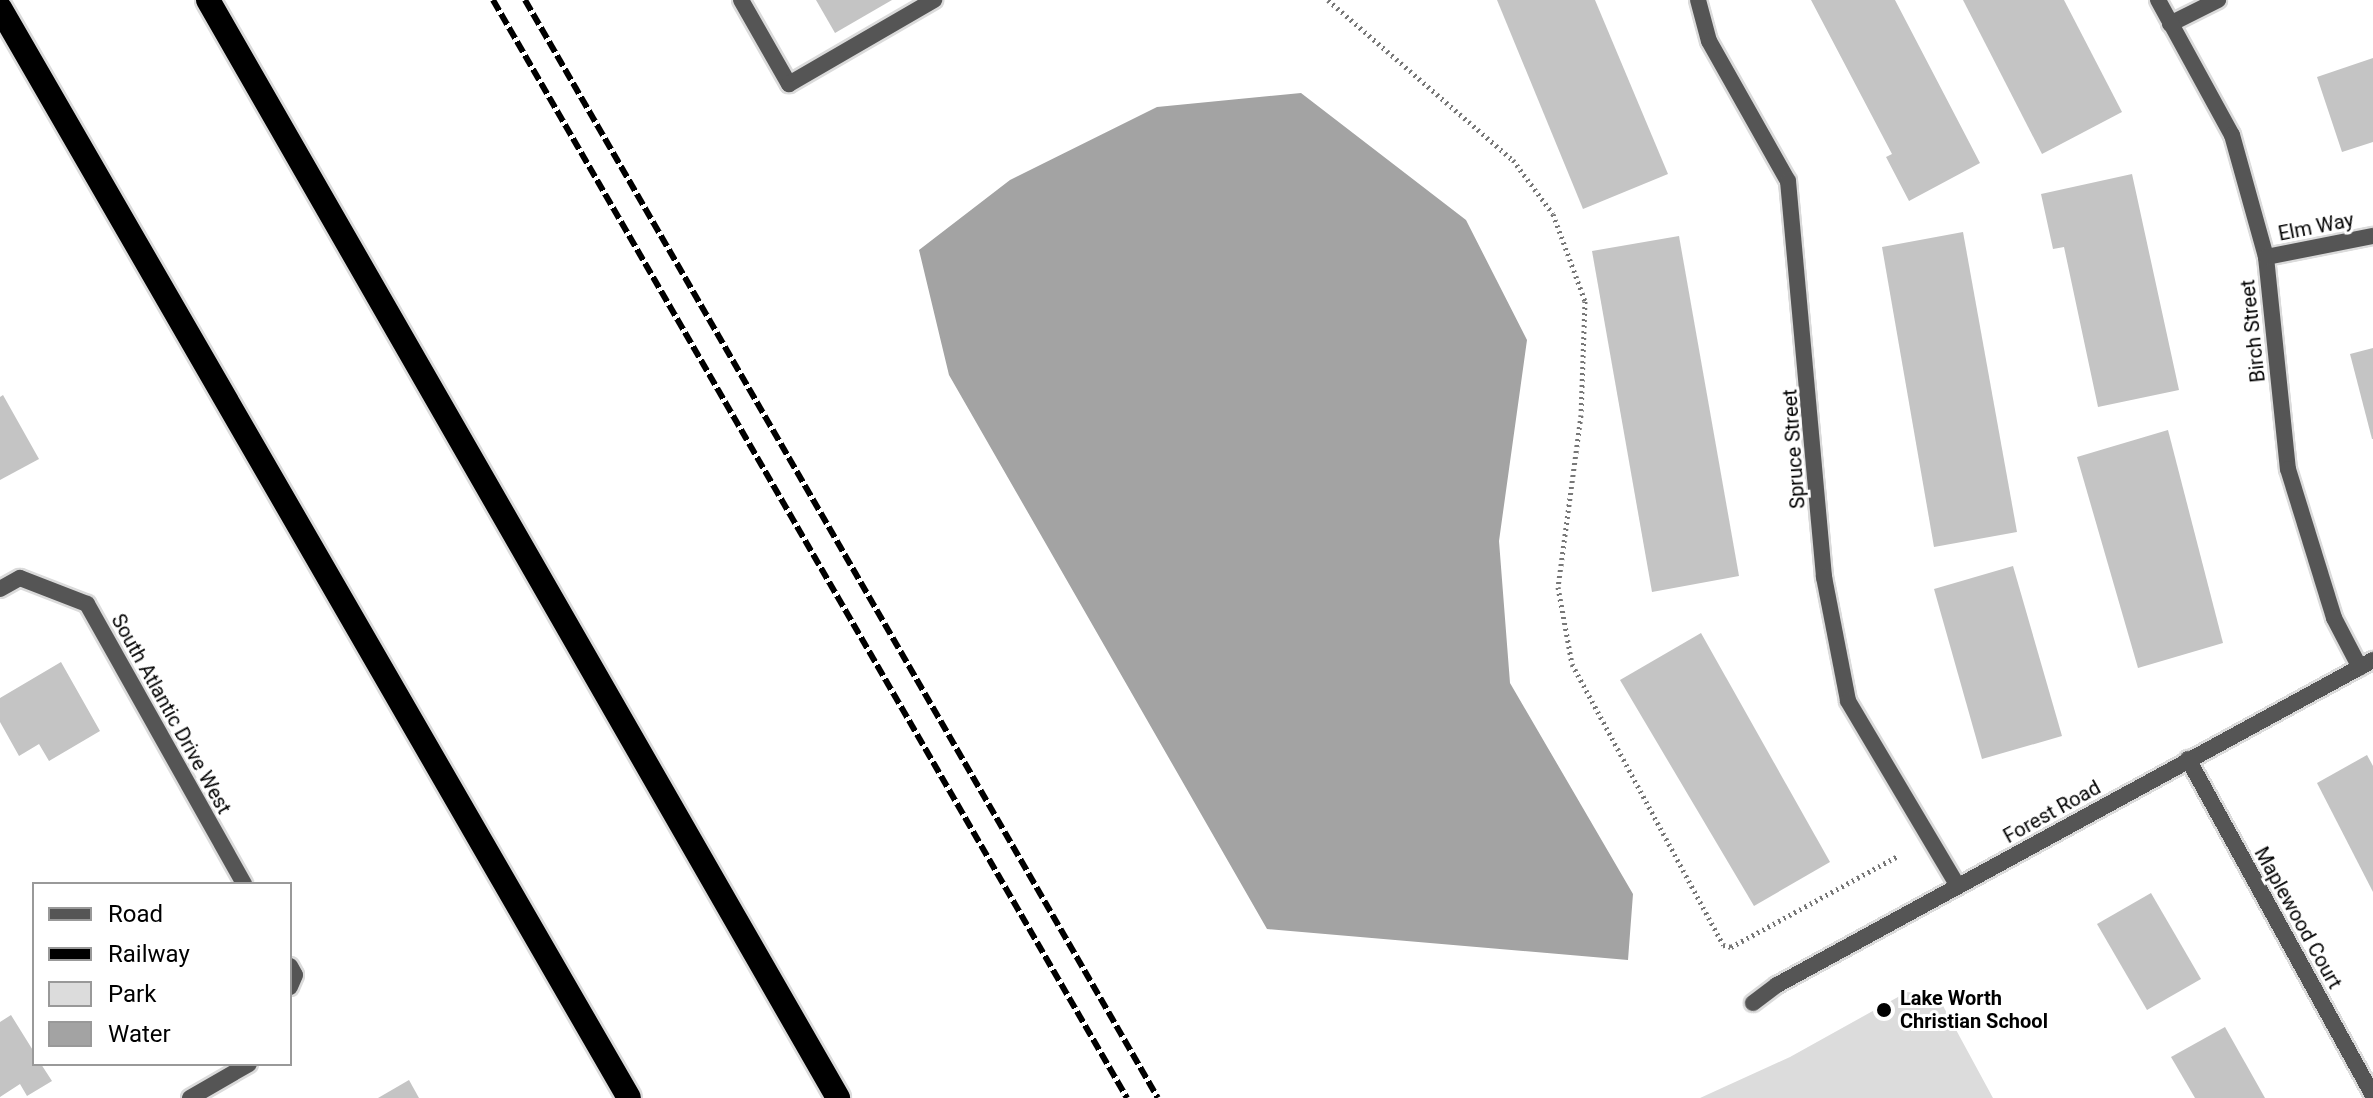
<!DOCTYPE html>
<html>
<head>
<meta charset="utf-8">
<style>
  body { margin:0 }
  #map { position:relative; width:2373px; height:1098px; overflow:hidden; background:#fff; font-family:Roboto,sans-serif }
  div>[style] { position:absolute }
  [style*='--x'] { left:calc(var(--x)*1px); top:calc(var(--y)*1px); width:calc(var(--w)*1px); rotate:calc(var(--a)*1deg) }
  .green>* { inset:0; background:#dcdcdc }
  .water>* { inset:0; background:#a3a3a3 }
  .building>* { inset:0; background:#c4c4c4 }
  .path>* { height:5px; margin-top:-2.5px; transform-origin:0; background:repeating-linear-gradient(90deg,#777 0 2px,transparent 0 6px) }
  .roads { filter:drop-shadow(2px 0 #dbdbdb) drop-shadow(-2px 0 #dbdbdb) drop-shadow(0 2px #dbdbdb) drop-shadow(0 -2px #dbdbdb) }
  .service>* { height:16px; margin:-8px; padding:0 8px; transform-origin:8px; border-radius:8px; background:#555 }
  .minor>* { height:16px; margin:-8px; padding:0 8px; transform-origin:8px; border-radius:8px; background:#555 }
  .motorway>* { height:24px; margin:-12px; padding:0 12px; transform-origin:12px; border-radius:12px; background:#000 }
  .rail>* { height:6px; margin-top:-3px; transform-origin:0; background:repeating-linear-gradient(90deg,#000 0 12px,transparent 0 16px) }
  .dots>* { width:22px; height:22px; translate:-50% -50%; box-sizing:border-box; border:4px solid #fff; border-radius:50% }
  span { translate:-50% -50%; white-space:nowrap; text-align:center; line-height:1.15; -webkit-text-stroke:6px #fff; paint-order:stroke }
  .street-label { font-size:20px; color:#000 }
  .poi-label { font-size:20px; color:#000; font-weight:700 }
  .left { translate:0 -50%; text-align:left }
  .legend { position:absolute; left:32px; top:882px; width:260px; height:184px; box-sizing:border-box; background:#fff; border:2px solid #999; margin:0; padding:10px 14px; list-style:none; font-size:24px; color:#000 }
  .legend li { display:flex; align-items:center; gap:16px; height:40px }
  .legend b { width:40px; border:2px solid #999 }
</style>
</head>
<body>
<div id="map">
  <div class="green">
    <i style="clip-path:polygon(1907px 992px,1933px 995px,1942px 1004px,1993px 1098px,1700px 1098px,1790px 1057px)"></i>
  </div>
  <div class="water">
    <i style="clip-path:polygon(1301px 93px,1466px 220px,1527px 340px,1499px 541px,1510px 683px,1633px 894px,1628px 960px,1267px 929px,949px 375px,919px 250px,1010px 180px,1157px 107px)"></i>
  </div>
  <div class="building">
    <i style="clip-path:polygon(816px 0,892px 0,835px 33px)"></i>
    <i style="clip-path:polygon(1497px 0,1595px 0,1668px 174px,1583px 209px)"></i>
    <i style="clip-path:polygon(1811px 0,1895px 0,1980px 163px,1909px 201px,1886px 157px,1892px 154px)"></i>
    <i style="clip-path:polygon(1963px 0,2064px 0,2122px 112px,2042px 154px)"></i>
    <i style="clip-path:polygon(2373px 58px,2373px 142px,2342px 152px,2317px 77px)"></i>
    <i style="clip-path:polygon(2132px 174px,2179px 390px,2098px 407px,2064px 247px,2053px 249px,2041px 194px)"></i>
    <i style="clip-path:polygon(1963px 232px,2017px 532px,1934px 547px,1882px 247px)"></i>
    <i style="clip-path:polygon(1679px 236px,1739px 576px,1652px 592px,1592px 251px)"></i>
    <i style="clip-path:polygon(2373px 348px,2373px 439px,2372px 439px,2350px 354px)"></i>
    <i style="clip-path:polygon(3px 395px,39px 459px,0 480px,0 397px)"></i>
    <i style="clip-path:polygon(2168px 430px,2223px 643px,2138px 668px,2077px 457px)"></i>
    <i style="clip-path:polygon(2013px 566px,2062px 736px,1982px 759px,1934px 589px)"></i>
    <i style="clip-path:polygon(1701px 633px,1830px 862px,1754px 906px,1620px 680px)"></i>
    <i style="clip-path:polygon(61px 662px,100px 731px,49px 761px,39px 744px,19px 756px,0 722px,0 698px)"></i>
    <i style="clip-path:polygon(2367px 755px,2373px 766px,2373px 892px,2317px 783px)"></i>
    <i style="clip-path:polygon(2151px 893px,2201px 979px,2147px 1010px,2097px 924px)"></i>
    <i style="clip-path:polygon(11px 1015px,34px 1052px,34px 1064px,41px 1064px,52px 1081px,27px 1096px,20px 1084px,0 1097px,0 1022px)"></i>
    <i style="clip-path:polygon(2225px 1027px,2265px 1098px,2195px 1098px,2171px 1057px)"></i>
    <i style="clip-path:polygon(409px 1080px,419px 1098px,378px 1098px)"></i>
  </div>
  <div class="path">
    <i style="--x:1328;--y:0;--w:245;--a:40.9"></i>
    <i style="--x:1513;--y:160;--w:67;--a:53.5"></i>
    <i style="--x:1553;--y:214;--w:93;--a:69.8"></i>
    <i style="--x:1585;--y:301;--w:114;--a:92"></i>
    <i style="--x:1581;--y:415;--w:174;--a:97.6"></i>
    <i style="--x:1558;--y:587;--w:78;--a:79.7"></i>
    <i style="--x:1572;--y:664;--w:319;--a:61.7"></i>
    <i style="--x:1723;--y:945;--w:8;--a:14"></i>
    <i style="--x:1731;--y:947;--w:190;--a:-28.6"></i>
  </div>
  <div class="roads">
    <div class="service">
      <i style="--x:741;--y:0;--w:97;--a:60.3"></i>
      <i style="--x:789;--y:84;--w:168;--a:-30.1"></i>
      <i style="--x:2170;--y:24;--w:54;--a:-26.6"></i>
    </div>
    <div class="minor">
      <i style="--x:1698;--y:0;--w:42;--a:75"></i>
      <i style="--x:1709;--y:41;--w:161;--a:60.6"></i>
      <i style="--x:1788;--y:181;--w:398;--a:84.8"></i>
      <i style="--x:1824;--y:577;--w:126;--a:79"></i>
      <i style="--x:1848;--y:701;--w:215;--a:59.3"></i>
      <i style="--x:2158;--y:0;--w:154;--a:61.3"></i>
      <i style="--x:2232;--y:135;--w:127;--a:74.4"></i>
      <i style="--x:2266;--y:257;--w:213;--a:84.1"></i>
      <i style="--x:2288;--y:469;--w:156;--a:72.8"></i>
      <i style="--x:2334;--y:618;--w:56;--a:62.5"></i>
      <i style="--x:2266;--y:257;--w:109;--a:-11.1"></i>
      <i style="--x:0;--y:589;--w:23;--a:-29"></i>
      <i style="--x:20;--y:578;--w:72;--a:21.2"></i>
      <i style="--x:87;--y:604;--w:321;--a:60.7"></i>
      <i style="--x:2188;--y:759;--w:384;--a:61.2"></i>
      <i style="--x:290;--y:966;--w:10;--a:61"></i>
      <i style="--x:295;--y:975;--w:13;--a:113"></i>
      <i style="--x:1753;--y:1003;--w:30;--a:-37"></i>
      <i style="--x:1777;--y:985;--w:679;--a:-28.6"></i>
      <i style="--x:190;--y:1098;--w:68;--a:-30"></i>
    </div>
    <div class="motorway">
      <i style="--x:208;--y:0;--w:1266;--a:60.15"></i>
      <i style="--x:0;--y:8;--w:1258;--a:60.01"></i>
    </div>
  </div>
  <div class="rail">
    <i style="--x:493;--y:0;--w:1268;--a:60"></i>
    <i style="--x:525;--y:0;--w:1267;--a:60.04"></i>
  </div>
  <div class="dots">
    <i style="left:1884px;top:1010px;background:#000"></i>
  </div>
  <div class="street-label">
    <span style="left:2316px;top:227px;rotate:-11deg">Elm Way</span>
    <span style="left:2253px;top:331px;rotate:-96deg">Birch Street</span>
    <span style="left:1794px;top:449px;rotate:-94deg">Spruce Street</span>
    <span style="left:171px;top:714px;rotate:61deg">South Atlantic Drive West</span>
    <span style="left:2052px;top:812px;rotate:-29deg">Forest Road</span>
    <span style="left:2298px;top:918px;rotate:61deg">Maplewood Court</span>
  </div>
  <div class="poi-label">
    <span class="left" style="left:1900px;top:1010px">Lake Worth<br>Christian School</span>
  </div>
  <ul class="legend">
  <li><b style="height:10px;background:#555"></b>Road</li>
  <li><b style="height:10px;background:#000"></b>Railway</li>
  <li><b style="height:22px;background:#dcdcdc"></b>Park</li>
  <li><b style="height:22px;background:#a3a3a3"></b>Water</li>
  </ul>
</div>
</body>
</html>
